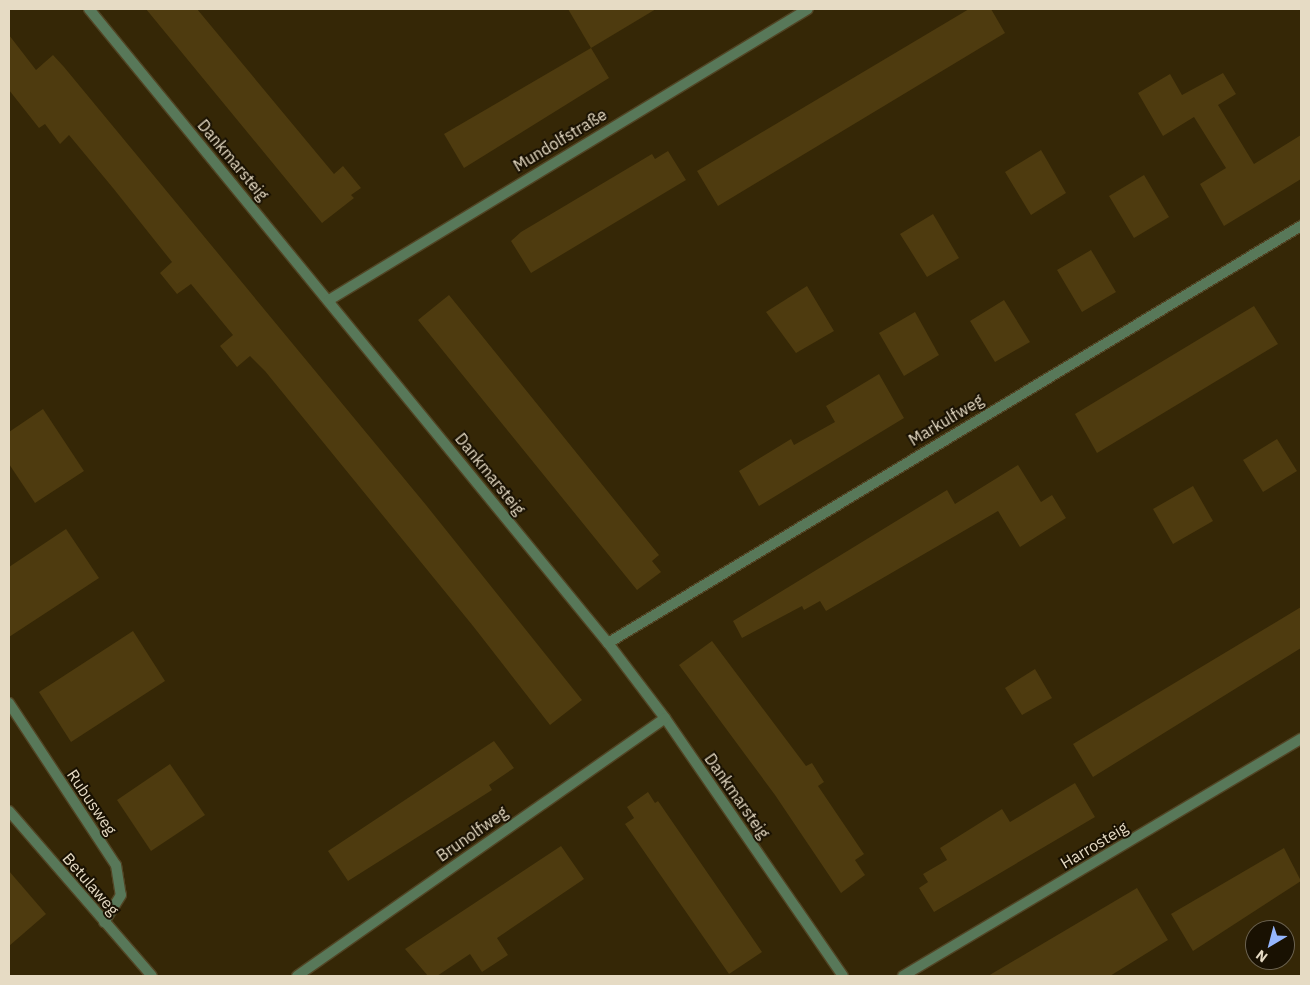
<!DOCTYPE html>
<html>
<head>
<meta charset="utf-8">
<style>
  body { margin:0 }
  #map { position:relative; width:1310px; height:985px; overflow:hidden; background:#352706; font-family:"IBM Plex Sans",sans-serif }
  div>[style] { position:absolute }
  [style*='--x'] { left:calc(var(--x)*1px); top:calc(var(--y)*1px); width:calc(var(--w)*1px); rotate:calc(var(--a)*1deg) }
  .building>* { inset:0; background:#4e3b0f }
  .roads { filter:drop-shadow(1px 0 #514424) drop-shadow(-1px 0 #514424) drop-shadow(0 1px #514424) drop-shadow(0 -1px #514424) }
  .lane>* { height:10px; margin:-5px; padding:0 5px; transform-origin:5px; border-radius:5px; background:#587859 }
  .street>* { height:10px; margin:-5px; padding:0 5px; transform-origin:5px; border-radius:5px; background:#587859 }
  span { translate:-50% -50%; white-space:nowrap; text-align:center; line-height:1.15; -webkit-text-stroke:4px #191102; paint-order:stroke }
  .street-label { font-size:16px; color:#e6dbc4 }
  .frame { position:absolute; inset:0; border:10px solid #e6dbc4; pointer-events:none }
  .north { position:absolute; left:1245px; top:920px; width:50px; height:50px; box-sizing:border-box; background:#191102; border:1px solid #6b6250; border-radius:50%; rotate:217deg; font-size:14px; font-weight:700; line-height:20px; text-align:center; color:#e6dbc4 }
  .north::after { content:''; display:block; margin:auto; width:18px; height:22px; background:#95b6fd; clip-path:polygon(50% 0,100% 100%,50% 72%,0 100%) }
</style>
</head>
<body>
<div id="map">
  <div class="building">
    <i style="clip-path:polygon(146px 9px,197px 9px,334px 174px,343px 166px,361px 188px,351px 195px,354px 198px,322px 223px)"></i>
    <i style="clip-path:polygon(568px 9px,656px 9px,591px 48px)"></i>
    <i style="clip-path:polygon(969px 9px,991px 9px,1005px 33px,718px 206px,697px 171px)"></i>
    <i style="clip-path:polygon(9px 35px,36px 70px,53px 55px,64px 67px,426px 505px,582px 700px,550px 725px,473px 626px,265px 371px,250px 356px,237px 367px,220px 346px,233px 335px,191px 284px,177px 294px,160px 273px,172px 262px,113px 188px,69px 135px,60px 144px,45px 124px,39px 128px,9px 90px)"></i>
    <i style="clip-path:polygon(591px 48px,609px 78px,464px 168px,444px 134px)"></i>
    <i style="clip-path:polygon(1223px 73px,1236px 94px,1218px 105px,1254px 164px,1301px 135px,1301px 179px,1224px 226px,1200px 184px,1226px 168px,1194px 117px,1163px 136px,1138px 93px,1170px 74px,1182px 95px)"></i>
    <i style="clip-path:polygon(1041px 150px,1066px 193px,1031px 215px,1005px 172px)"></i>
    <i style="clip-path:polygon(668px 151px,686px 180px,531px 273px,511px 241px,521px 232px,652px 154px,655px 159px)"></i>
    <i style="clip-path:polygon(1144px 175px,1169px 217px,1134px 238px,1109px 196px)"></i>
    <i style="clip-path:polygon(933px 214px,959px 258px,927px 277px,900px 234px)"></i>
    <i style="clip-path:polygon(1091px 250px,1116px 292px,1082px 312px,1057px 270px)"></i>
    <i style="clip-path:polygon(807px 286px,834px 331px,796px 353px,766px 312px)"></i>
    <i style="clip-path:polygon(449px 295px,659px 555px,652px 561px,661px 572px,637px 590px,418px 320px)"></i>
    <i style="clip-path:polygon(1004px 300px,1030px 342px,995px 362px,970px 321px)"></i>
    <i style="clip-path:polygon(1254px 306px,1278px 344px,1097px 453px,1075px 414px)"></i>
    <i style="clip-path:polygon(915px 312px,939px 355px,904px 376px,879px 333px)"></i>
    <i style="clip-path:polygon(879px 374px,904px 418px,759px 506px,739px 471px,791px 439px,794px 445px,835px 422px,826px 406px)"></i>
    <i style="clip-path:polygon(43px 409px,84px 471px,35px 503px,9px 464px,9px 432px)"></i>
    <i style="clip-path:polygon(1277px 439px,1297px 471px,1263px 492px,1243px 460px)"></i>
    <i style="clip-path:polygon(1018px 465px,1041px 502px,1052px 495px,1066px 518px,1020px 547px,998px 511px,826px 611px,820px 601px,804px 610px,802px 606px,742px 638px,733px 621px,947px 490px,955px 504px)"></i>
    <i style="clip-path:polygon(1193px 486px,1213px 521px,1173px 544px,1153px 509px)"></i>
    <i style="clip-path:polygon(66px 529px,99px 578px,9px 637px,9px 567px)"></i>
    <i style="clip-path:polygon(1301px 607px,1301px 648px,1093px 777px,1073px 744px)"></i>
    <i style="clip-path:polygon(133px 631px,165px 681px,71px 742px,39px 692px)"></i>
    <i style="clip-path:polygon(712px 641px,806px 766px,812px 763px,824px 782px,818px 786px,864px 854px,855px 860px,865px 875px,841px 893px,775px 795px,679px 665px)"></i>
    <i style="clip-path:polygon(1035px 669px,1052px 698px,1022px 715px,1005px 688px)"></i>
    <i style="clip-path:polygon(494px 741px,514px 768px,489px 785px,492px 790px,348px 881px,328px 851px)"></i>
    <i style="clip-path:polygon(170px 764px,205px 815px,151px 851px,117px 800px)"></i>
    <i style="clip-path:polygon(1075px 783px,1095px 817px,934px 912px,919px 888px,928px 882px,923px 874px,947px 860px,940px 848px,1002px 809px,1010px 822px)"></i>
    <i style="clip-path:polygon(648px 792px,655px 803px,658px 801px,762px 952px,729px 974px,625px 824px,634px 818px,627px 807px)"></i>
    <i style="clip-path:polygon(561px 846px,584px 879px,497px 938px,508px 955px,482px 972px,470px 954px,437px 976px,428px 976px,405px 949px)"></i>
    <i style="clip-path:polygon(1284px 848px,1301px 881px,1193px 951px,1171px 914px)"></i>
    <i style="clip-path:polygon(9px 871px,46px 914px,9px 946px)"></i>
    <i style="clip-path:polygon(1137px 888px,1168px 940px,1110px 976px,988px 976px)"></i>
  </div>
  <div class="roads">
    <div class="lane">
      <i style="--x:9;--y:703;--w:194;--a:56.6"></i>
      <i style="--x:116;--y:865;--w:30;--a:81"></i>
      <i style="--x:121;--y:895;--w:32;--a:122"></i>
      <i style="--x:9;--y:811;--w:218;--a:49.1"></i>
    </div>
    <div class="street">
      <i style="--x:89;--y:9;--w:819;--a:50.7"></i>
      <i style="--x:608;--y:643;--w:94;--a:52.8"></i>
      <i style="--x:665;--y:718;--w:313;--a:55.4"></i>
      <i style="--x:329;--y:300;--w:560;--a:-31.28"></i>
      <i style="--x:608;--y:643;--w:809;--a:-31.04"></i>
      <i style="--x:297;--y:976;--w:449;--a:-35"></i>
      <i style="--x:903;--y:976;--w:463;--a:-30.8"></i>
    </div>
  </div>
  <div class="street-label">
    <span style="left:560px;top:140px;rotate:-31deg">Mundolfstraße</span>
    <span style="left:233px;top:160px;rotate:50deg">Dankmarsteig</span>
    <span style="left:946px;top:420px;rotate:-31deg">Markulfweg</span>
    <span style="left:490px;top:474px;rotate:51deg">Dankmarsteig</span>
    <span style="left:737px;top:796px;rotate:55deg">Dankmarsteig</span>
    <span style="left:92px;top:802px;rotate:56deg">Rubusweg</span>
    <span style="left:472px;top:834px;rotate:-35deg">Brunolfweg</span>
    <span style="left:1094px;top:845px;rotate:-31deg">Harrosteig</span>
    <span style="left:91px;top:884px;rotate:49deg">Betulaweg</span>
  </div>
  <div class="frame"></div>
  <div class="north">N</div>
</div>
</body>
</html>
